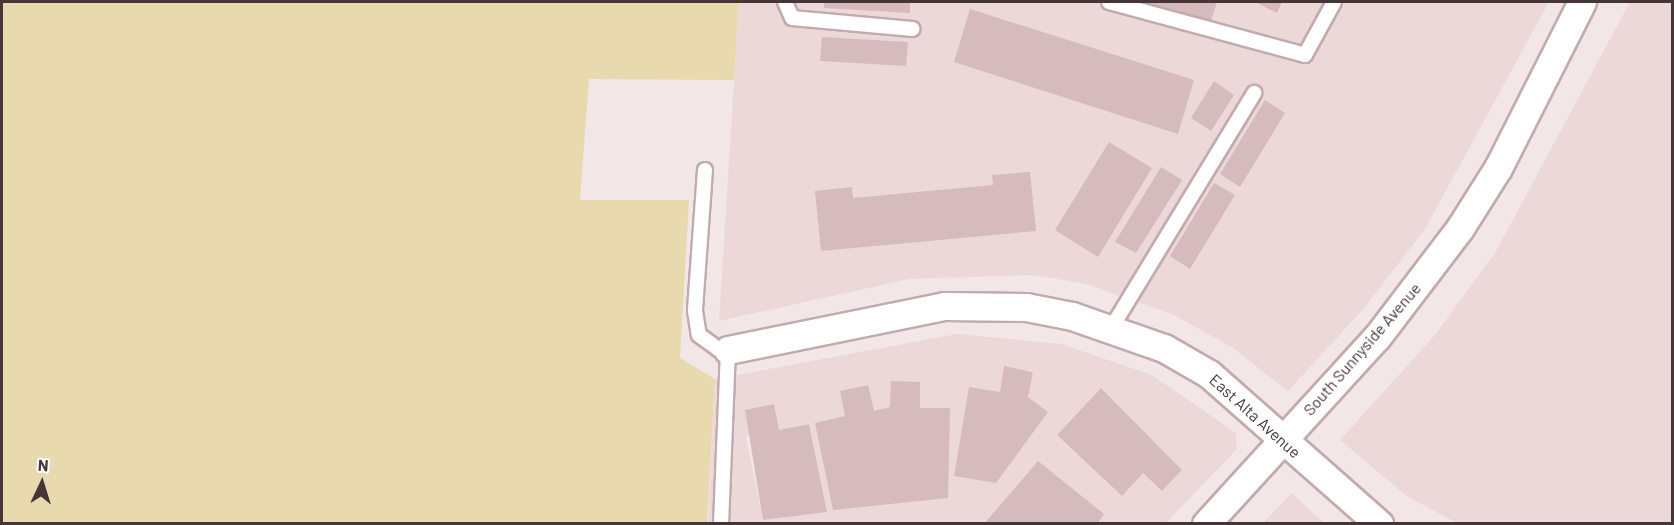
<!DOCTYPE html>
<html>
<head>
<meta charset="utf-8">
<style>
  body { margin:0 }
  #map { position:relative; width:1674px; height:525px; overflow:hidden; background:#f3e6e6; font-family:Barlow,sans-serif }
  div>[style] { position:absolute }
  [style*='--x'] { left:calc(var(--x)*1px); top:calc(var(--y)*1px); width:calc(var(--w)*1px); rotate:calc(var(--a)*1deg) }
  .residential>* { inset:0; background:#ecd8d9 }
  .green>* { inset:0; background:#e9d9ae }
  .building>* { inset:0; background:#d5bbbe }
  .roads { filter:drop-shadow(2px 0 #c2abad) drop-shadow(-2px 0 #c2abad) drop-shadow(0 2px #c2abad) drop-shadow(0 -2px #c2abad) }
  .lane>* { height:14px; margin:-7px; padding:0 7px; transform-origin:7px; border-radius:7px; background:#fff }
  .street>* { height:27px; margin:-13.5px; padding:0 13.5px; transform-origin:13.5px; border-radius:13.5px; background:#fff }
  span { translate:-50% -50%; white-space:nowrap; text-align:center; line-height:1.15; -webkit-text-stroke:4.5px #fff; paint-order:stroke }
  .street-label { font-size:16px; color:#463537 }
  .frame { position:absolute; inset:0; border:3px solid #463537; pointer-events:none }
  .north { position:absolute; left:12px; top:453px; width:60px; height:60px; -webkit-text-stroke:4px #fff; paint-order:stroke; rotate:4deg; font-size:16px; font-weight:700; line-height:24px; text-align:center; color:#463537 }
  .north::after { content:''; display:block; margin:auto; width:21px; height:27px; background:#463537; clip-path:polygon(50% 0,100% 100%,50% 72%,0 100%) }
</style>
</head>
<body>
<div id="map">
  <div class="residential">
    <i style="clip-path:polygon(739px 2px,1549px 2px,1425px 229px,1365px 307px,1288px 391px,1233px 348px,1174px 315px,1087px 284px,1033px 275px,909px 279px,719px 321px)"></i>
    <i style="clip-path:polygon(1630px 2px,1672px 2px,1672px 523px,1457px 523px,1408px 497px,1340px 440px,1435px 335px,1495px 253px)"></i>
    <i style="clip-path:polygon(evenodd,957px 334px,1061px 344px,1152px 375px,1236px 433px,1237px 449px,1166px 523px,708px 524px,715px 379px,957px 334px,1004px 367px,1033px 371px,1028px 397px,1048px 412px,1000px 392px,1004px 367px,957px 334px,1101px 388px,1182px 470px,1162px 491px,1143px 473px,1122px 496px,1057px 435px,1101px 388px,957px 334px,774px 405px,779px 430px,809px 424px,827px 512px,763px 520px,746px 437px,774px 405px)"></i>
    <i style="clip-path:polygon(1292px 493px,1317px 517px,1325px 523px,1263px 523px)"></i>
  </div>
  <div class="green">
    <i style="clip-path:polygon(2px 2px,739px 2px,734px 80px,589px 79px,580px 200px,689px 200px,680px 358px,715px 379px,707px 523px,2px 523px)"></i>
  </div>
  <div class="building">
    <i style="clip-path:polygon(824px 2px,910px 2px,910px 13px,824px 8px)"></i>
    <i style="clip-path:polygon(1138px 2px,1217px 2px,1210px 24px)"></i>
    <i style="clip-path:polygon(1255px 2px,1282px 2px,1277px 13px)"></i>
    <i style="clip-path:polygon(970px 9px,1194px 80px,1178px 134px,954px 62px)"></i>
    <i style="clip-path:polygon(822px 37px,908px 42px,906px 66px,820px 61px)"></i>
    <i style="clip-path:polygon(1214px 81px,1234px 95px,1211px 131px,1191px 118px)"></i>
    <i style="clip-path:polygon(1265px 100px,1285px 113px,1240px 187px,1220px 174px)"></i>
    <i style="clip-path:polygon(1109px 142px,1152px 168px,1098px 257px,1055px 230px)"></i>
    <i style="clip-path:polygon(1161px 167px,1182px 180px,1136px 253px,1115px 242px)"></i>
    <i style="clip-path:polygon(1030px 172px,1036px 231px,821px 251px,815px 191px,852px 187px,853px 198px,993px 185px,992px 175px)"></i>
    <i style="clip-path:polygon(1214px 183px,1235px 195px,1190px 269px,1170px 256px)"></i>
    <i style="clip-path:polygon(1004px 366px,1033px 372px,1028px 397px,1048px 412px,996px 483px,954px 476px,969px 387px,1000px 392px)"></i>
    <i style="clip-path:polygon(891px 381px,920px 382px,920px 408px,950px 408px,948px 498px,833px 510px,815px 423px,845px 416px,840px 391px,868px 385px,874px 411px,890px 407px)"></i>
    <i style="clip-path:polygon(1101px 388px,1182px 470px,1162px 491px,1143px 473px,1122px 496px,1057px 435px)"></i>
    <i style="clip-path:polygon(774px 404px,779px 430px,809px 424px,827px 512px,763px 520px,745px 410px)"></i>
    <i style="clip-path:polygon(1038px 461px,1104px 514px,1097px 524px,984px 524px)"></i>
  </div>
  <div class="roads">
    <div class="lane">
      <i style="--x:785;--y:2;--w:17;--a:66"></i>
      <i style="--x:792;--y:18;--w:121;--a:5.2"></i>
      <i style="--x:1109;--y:2;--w:203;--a:15.1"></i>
      <i style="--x:1305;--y:55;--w:60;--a:-61.3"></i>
      <i style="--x:705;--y:170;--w:141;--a:94.1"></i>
      <i style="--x:695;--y:311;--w:24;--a:81"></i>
      <i style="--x:699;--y:335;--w:24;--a:36"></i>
      <i style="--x:718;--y:349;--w:10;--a:6"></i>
      <i style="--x:728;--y:350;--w:174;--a:92.3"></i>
      <i style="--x:1112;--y:327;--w:274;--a:-58.7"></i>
    </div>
    <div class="street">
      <i style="--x:728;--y:350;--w:220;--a:-11.5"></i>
      <i style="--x:944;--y:306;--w:82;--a:0.7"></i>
      <i style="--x:1026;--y:307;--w:47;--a:11.1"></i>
      <i style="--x:1072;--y:316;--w:97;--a:19.2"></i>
      <i style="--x:1164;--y:348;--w:52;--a:30"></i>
      <i style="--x:1209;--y:374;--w:227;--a:41.4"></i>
      <i style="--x:1206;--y:524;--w:253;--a:-47.6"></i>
      <i style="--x:1377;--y:337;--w:137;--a:-52.7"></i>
      <i style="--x:1460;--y:228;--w:71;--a:-57.7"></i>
      <i style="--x:1498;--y:168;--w:186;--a:-63.2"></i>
    </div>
  </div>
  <div class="street-label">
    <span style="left:1362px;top:349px;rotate:-49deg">South Sunnyside Avenue</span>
    <span style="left:1255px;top:416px;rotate:42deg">East Alta Avenue</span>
  </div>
  <div class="frame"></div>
  <div class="north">N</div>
</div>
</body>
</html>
